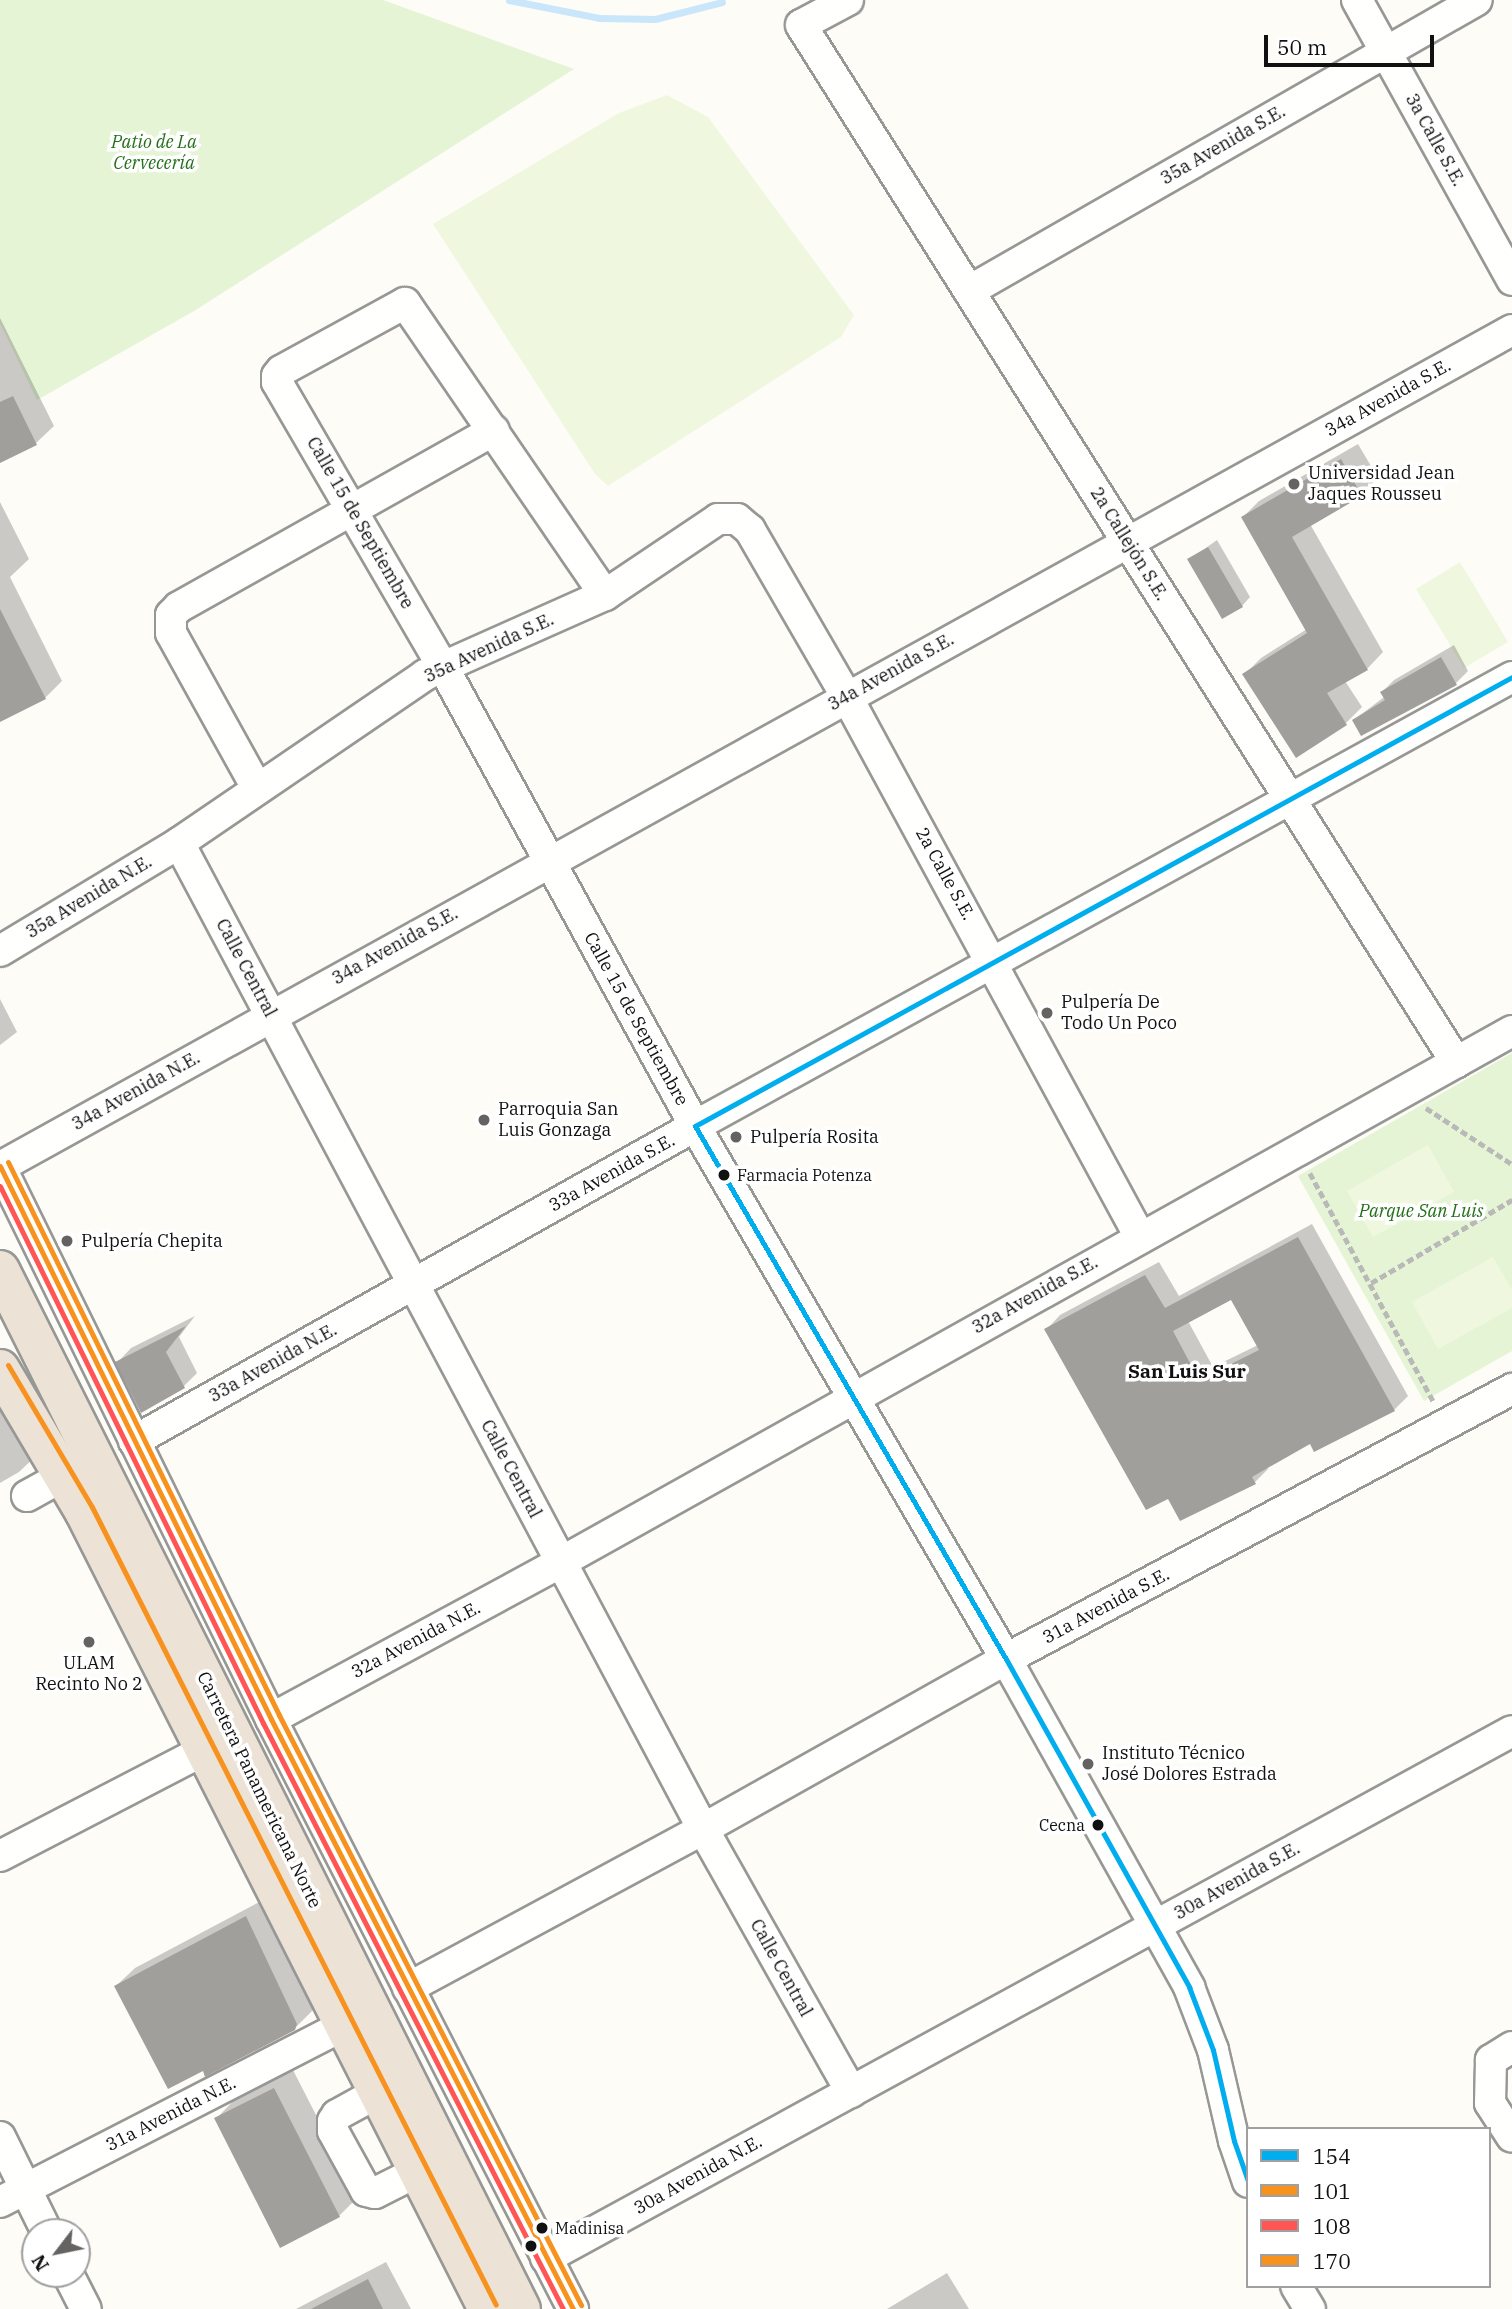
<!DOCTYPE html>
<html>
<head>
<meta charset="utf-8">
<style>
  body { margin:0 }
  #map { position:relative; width:1512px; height:2309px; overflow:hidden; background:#fdfcf7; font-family:"IBM Plex Serif",serif }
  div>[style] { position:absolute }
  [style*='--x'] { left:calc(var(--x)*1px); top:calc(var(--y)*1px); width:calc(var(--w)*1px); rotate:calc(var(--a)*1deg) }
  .green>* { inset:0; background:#e5f4d5 }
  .pitch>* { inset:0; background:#eff8df }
  .shadow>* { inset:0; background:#0003 }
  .stream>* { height:7px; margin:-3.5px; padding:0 3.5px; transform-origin:3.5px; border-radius:3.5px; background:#cae6fa }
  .building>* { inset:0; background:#a19f9c }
  .path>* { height:4.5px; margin-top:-2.25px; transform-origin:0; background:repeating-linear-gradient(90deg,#b9b9b8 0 7px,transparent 0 10.5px) }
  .roads { filter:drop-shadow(2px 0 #979795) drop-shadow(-2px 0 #979795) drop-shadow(0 2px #979795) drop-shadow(0 -2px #979795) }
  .minor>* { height:30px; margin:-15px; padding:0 15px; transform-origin:15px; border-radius:15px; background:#fffffe }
  .highway>* { height:38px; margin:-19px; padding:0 19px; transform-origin:19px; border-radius:19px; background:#ece2d6 }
  .bus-1>* { height:5px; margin:-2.5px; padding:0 2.5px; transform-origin:2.5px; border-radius:2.5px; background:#00adee }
  .bus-2>* { height:5px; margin:-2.5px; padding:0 2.5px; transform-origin:2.5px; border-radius:2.5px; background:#f7921f }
  .bus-3>* { height:5px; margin:-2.5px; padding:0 2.5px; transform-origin:2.5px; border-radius:2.5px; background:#f55 }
  .bus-4>* { height:5px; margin:-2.5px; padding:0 2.5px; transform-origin:2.5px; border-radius:2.5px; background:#f7921f }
  .dots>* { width:19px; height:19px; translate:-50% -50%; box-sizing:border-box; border:4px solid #fff; border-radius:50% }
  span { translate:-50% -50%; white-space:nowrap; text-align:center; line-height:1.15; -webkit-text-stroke:7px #fff; paint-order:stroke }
  .bus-label { font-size:16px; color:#111 }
  .left { translate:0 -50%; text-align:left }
  .right { translate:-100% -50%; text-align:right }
  .street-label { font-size:18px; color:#111 }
  .park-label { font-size:18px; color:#25701a; font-style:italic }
  .poi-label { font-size:18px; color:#111 }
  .neighbourhood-label { font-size:19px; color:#111; font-weight:700 }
  .legend { position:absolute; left:1246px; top:2127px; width:245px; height:161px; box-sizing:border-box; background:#fff; border:2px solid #a0a0a0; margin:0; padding:9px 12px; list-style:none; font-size:21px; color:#111 }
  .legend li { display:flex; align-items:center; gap:14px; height:35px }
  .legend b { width:35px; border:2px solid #a0a0a0 }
  .north { position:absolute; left:21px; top:2218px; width:70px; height:70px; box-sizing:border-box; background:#fff; border:2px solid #a0a0a0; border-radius:50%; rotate:238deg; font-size:19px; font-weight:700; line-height:28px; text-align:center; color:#111 }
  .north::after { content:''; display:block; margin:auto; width:24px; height:32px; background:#646362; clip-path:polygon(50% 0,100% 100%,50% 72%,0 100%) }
  .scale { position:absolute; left:1264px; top:35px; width:170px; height:32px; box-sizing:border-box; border:4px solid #111; border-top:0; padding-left:9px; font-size:21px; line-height:24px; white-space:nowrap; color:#111; -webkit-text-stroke:5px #fff; paint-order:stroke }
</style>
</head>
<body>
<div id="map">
  <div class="green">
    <i style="clip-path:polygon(0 0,383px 0,574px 69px,194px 311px,37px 400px,0 323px)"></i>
    <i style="clip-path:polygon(1512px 1053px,1512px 1351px,1424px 1401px,1298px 1176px)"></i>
  </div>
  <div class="pitch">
    <i style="clip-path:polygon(667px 95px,708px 117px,854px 315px,841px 337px,608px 486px,595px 474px,433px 224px,619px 113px)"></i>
    <i style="clip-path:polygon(1460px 562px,1508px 642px,1464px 668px,1416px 589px)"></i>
    <i style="clip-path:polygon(1428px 1145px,1454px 1192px,1373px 1237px,1347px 1191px)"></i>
    <i style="clip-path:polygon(1493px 1257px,1512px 1290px,1512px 1308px,1438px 1349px,1412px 1302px)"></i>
  </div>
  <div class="shadow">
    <i style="clip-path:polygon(0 318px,54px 426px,36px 443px,0 461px)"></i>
    <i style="clip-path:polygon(1358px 444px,1378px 478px,1361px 495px,1310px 524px,1383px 652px,1367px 669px,1345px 681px,1362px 707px,1346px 723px,1244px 675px,1261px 658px,1307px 629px,1243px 517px,1259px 501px)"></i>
    <i style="clip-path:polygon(0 502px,29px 559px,10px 577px,62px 681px,45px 698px,0 720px)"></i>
    <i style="clip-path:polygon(1217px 540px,1250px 597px,1242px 606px,1189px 560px)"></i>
    <i style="clip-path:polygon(1454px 645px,1468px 671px,1456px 683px,1354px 720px,1384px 697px,1382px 692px,1394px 680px)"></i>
    <i style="clip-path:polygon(0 999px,17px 1032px,0 1045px)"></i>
    <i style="clip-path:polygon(evenodd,1312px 1224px,1408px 1396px,1394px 1410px,1311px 1442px,1267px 1466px,1268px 1469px,1255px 1482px,1168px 1497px,1047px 1329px,1060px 1315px,1159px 1262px,1179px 1296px,1312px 1224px,1232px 1297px,1258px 1345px,1213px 1367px,1188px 1321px,1232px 1297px)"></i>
    <i style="clip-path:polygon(195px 1316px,179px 1337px,197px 1373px,184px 1386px,118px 1362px,131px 1348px)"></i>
    <i style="clip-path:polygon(0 1398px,38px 1454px,19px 1472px,0 1483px)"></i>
    <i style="clip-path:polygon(265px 1899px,315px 2004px,313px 2010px,294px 2029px,203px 2069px,116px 1986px,135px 1968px)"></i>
    <i style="clip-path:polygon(293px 2070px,358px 2197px,339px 2216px,216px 2119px,234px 2100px)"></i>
    <i style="clip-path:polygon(386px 2262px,411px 2309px,296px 2309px)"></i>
    <i style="clip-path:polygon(947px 2273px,969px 2309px,887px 2309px)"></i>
  </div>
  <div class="stream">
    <i style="--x:509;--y:0;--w:93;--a:11.2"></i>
    <i style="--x:600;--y:18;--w:55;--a:1"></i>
    <i style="--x:655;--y:19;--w:69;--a:-14.2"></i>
  </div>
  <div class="building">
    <i style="clip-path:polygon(13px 396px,37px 445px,0 463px,0 402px)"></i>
    <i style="clip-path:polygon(1341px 459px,1362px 496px,1292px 537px,1368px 670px,1327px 693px,1347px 725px,1296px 758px,1242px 674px,1307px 633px,1241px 517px)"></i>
    <i style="clip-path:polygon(1208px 547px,1243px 607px,1222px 619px,1187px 559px)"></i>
    <i style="clip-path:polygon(0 609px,46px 699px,0 722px)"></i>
    <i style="clip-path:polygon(1441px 657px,1457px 685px,1361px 736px,1352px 720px,1385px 700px,1380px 692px)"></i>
    <i style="clip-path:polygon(evenodd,1298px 1237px,1395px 1411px,1314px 1452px,1310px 1444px,1252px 1477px,1256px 1484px,1180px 1521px,1168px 1499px,1146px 1510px,1044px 1329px,1145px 1275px,1165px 1308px,1298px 1237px,1231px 1300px,1259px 1350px,1199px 1380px,1173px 1331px,1231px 1300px)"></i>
    <i style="clip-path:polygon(186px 1326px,166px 1352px,185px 1388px,141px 1413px,115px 1362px)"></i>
    <i style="clip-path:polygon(246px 1916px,297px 2024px,295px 2030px,205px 2077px,203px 2071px,168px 2089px,114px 1986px)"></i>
    <i style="clip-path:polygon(274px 2088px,340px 2217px,280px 2248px,214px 2118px)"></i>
    <i style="clip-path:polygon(368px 2279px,383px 2309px,311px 2309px)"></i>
  </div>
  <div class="path">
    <i style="--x:1426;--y:1108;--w:103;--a:33.1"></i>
    <i style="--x:1310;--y:1173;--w:260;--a:61.6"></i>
    <i style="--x:1371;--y:1283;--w:164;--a:-30.5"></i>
  </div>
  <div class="roads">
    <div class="minor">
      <i style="--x:848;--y:0;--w:53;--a:152"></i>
      <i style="--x:801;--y:25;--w:1227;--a:57.72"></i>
      <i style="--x:1357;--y:0;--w:320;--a:61"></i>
      <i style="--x:969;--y:291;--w:585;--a:-29.81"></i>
      <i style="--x:605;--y:595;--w:354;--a:-124.4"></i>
      <i style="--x:405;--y:303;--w:141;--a:151.3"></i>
      <i style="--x:281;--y:371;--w:6;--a:129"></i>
      <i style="--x:277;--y:376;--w:6;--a:90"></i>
      <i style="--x:277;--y:382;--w:330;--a:59.8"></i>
      <i style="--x:443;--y:667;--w:524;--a:61.23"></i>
      <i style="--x:695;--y:1126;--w:617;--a:59.74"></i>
      <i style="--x:1006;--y:1659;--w:376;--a:60.8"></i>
      <i style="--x:1189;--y:1987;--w:67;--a:69.1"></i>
      <i style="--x:1213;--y:2050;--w:93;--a:77"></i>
      <i style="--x:1234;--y:2141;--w:43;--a:71.1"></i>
      <i style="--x:257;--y:788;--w:177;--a:-119"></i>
      <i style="--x:171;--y:633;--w:18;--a:-90"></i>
      <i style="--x:171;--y:615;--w:11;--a:-45"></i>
      <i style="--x:179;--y:607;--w:361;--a:-29.3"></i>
      <i style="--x:179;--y:843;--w:1117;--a:62.01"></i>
      <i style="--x:703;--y:1829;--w:302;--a:60.6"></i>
      <i style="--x:0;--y:951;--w:209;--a:-31.1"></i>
      <i style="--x:179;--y:843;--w:298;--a:-34.3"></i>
      <i style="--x:425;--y:675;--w:197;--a:-24"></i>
      <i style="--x:605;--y:595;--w:136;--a:-33.9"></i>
      <i style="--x:718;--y:519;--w:19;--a:0"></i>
      <i style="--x:737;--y:519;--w:17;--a:40"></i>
      <i style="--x:750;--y:530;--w:193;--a:59.9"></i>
      <i style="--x:847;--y:697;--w:614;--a:61.52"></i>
      <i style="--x:0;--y:1166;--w:616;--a:63.89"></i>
      <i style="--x:271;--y:1719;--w:663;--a:62.89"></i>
      <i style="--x:0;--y:1167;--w:1728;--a:-28.97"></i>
      <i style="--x:134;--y:1441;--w:643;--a:-29.31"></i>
      <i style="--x:695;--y:1126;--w:932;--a:-28.79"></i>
      <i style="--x:27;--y:1496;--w:43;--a:-28.9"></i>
      <i style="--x:65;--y:1475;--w:19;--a:-129"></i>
      <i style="--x:271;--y:1719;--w:330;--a:-28.4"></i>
      <i style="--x:561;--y:1562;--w:1089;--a:-29.18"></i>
      <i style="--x:0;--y:1856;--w:232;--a:-27.4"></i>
      <i style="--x:408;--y:1988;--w:335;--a:-28.3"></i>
      <i style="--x:703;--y:1829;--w:347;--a:-29.3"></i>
      <i style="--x:1006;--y:1659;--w:574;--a:-28.08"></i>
      <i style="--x:1512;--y:2047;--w:25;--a:148"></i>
      <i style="--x:1491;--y:2060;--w:43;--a:91.3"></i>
      <i style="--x:1490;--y:2103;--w:40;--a:57.1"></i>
      <i style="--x:377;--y:2093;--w:46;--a:151.2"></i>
      <i style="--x:337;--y:2115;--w:7;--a:124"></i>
      <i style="--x:333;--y:2121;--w:10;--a:90"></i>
      <i style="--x:333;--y:2131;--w:68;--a:61.2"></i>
      <i style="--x:366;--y:2191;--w:9;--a:13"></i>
      <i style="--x:375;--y:2193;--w:47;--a:-26.6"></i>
      <i style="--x:0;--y:2137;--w:106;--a:63.7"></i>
      <i style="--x:0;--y:2202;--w:385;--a:-27.2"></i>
      <i style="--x:546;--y:2258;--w:1100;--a:-28.61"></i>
      <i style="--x:68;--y:2274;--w:39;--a:63"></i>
      <i style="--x:1296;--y:2286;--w:27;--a:59"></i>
    </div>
    <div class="highway">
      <i style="--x:0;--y:1270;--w:1162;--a:63.37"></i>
      <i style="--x:0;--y:1369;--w:165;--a:59.4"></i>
      <i style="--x:84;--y:1511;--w:894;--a:63.15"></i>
    </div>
  </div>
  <div class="bus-1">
    <i style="--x:695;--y:1126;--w:617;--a:59.74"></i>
    <i style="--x:1006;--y:1659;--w:376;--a:60.8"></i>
    <i style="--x:1189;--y:1987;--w:67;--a:69.1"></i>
    <i style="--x:1213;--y:2050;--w:93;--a:77"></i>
    <i style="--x:1234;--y:2141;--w:42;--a:70.7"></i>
    <i style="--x:695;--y:1126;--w:932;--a:-28.79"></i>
  </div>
  <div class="bus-2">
    <i style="--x:0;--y:1166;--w:616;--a:63.89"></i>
    <i style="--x:271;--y:1719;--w:663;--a:62.89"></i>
  </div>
  <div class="bus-3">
    <i style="--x:0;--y:1186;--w:598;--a:63.91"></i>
    <i style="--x:263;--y:1723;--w:658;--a:62.89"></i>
  </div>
  <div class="bus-4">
    <i style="--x:8;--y:1162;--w:616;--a:63.89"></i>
    <i style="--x:279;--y:1715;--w:663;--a:62.89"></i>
    <i style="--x:8;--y:1365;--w:165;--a:59.4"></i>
    <i style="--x:92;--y:1507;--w:894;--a:63.15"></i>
  </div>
  <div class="dots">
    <i style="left:1294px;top:484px;background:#646362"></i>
    <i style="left:1047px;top:1013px;background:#646362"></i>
    <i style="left:484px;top:1120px;background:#646362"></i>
    <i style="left:736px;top:1137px;background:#646362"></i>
    <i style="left:724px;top:1175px;background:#111"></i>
    <i style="left:67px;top:1241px;background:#646362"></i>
    <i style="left:89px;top:1642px;background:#646362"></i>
    <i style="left:1088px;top:1764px;background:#646362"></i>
    <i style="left:1098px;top:1825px;background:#111"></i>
    <i style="left:542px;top:2228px;background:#111"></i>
    <i style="left:531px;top:2246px;background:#111"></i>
  </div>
  <div class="bus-label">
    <span class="left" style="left:737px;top:1175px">Farmacia Potenza</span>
    <span class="right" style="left:1085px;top:1825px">Cecna</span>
    <span class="left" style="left:555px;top:2228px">Madinisa</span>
  </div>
  <div class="street-label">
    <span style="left:1435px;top:140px;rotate:61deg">3a Calle S.E.</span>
    <span style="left:1223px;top:145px;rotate:-30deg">35a Avenida S.E.</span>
    <span style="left:1388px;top:398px;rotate:-29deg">34a Avenida S.E.</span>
    <span style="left:360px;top:523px;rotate:60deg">Calle 15 de Septiembre</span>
    <span style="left:1129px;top:544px;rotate:58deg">2a Callejón S.E.</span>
    <span style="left:489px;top:648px;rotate:-25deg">35a Avenida S.E.</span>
    <span style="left:891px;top:672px;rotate:-29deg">34a Avenida S.E.</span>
    <span style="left:945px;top:874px;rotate:61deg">2a Calle S.E.</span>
    <span style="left:89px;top:897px;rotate:-31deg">35a Avenida N.E.</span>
    <span style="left:395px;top:946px;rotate:-29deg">34a Avenida S.E.</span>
    <span style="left:246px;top:968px;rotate:62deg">Calle Central</span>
    <span style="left:636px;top:1019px;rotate:61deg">Calle 15 de Septiembre</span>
    <span style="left:136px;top:1091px;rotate:-29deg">34a Avenida N.E.</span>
    <span style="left:612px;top:1173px;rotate:-29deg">33a Avenida S.E.</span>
    <span style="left:1035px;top:1295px;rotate:-29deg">32a Avenida S.E.</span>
    <span style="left:273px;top:1363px;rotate:-29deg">33a Avenida N.E.</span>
    <span style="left:511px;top:1469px;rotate:62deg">Calle Central</span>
    <span style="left:1106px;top:1606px;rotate:-28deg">31a Avenida S.E.</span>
    <span style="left:416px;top:1640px;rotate:-28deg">32a Avenida N.E.</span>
    <span style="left:259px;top:1790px;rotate:64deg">Carretera Panamericana Norte</span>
    <span style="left:1237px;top:1881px;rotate:-29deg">30a Avenida S.E.</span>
    <span style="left:781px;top:1968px;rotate:61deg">Calle Central</span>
    <span style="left:171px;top:2114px;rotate:-27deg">31a Avenida N.E.</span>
    <span style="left:698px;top:2175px;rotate:-29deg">30a Avenida N.E.</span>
  </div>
  <div class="park-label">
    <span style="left:154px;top:153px">Patio de La<br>Cervecería</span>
    <span style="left:1421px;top:1211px">Parque San Luis</span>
  </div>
  <div class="poi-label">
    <span class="left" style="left:1308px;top:484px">Universidad Jean<br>Jaques Rousseu</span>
    <span class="left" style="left:1061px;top:1013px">Pulpería De<br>Todo Un Poco</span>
    <span class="left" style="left:498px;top:1120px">Parroquia San<br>Luis Gonzaga</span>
    <span class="left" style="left:750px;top:1137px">Pulpería Rosita</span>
    <span class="left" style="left:81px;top:1241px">Pulpería Chepita</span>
    <span style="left:89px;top:1674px">ULAM<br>Recinto No 2</span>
    <span class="left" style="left:1102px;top:1764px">Instituto Técnico<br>José Dolores Estrada</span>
  </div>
  <div class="neighbourhood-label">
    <span style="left:1187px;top:1372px">San Luis Sur</span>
  </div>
  <ul class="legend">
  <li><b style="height:9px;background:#00adee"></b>154</li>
  <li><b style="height:9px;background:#f7921f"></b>101</li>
  <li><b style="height:9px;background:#f55"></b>108</li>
  <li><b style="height:9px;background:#f7921f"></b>170</li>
  </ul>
  <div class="north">N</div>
  <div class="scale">50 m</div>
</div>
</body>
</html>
